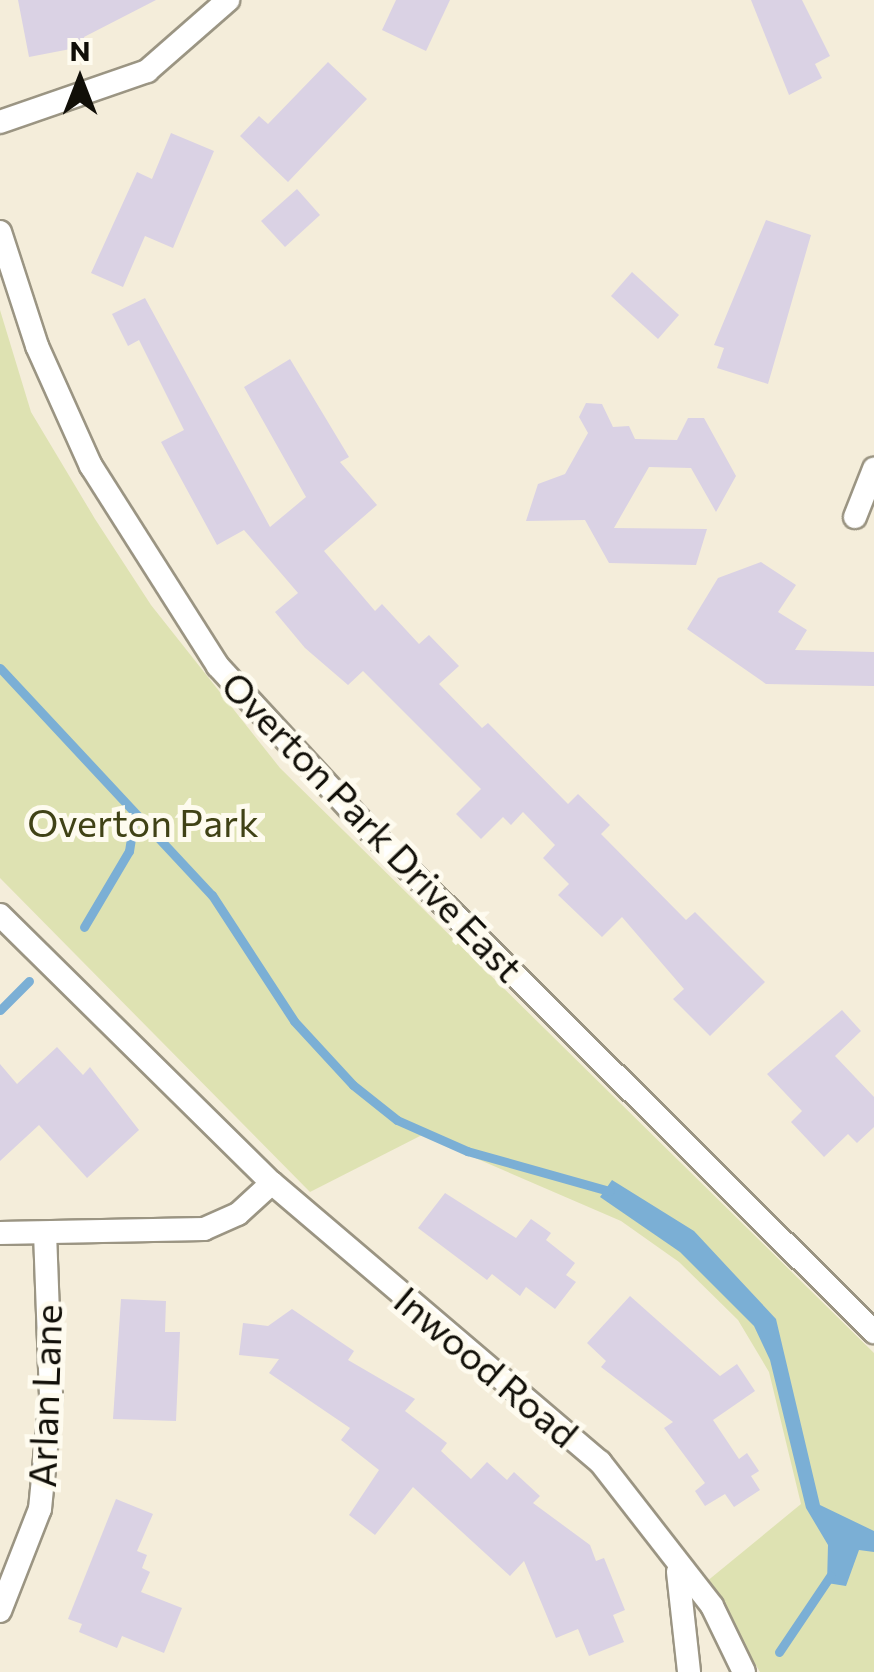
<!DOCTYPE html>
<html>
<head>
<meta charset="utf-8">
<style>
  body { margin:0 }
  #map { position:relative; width:874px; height:1672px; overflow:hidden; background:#f4edda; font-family:Commissioner,sans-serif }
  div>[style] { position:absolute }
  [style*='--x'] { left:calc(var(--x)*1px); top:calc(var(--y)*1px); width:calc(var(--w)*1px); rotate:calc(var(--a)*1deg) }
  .green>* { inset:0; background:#dee2b2 }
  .water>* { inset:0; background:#7bafd5 }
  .stream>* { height:9px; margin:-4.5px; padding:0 4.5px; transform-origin:4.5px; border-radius:4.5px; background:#7bafd5 }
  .building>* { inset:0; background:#dad2e4 }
  .roads { filter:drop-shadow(2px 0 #9b9583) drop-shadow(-2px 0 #9b9583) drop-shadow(0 2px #9b9583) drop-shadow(0 -2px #9b9583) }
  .minor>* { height:22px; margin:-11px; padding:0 11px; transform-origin:11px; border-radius:11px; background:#fff }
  span { translate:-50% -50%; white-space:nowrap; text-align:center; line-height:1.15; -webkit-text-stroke:10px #fefbef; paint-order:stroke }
  .park-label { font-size:38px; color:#404216 }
  .street-label { font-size:38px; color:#110f08 }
  .north { position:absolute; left:30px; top:30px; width:100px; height:100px; -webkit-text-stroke:8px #fefbef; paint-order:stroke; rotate:0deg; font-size:28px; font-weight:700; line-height:40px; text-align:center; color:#110f08 }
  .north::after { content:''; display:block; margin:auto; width:35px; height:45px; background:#110f08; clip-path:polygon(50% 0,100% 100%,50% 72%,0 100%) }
</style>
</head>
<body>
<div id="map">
  <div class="green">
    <i style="clip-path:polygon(0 310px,31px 412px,95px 519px,151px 605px,280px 768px,874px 1353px,874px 1672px,760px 1672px,706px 1582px,801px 1504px,769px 1372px,738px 1320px,679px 1262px,621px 1221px,422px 1135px,310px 1192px,0 878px)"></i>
  </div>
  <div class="water">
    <i style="clip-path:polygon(612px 1180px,694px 1231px,776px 1319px,820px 1505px,874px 1531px,874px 1552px,859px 1550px,846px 1586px,827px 1583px,828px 1545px,806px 1508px,770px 1360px,754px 1326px,680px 1252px,600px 1197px)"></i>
  </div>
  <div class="stream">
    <i style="--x:0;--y:668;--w:311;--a:47"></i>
    <i style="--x:212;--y:895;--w:150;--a:56.9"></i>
    <i style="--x:294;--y:1021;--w:87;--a:47.3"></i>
    <i style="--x:353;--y:1085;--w:56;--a:38.5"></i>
    <i style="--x:397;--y:1120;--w:77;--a:23.9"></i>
    <i style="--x:467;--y:1151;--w:148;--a:15.7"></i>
    <i style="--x:84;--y:927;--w:88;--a:-59.4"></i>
    <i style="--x:129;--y:851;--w:36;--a:-81"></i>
    <i style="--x:0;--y:1010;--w:41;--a:-45"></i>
    <i style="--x:779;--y:1652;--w:92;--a:-56.1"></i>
  </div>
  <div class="building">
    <i style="clip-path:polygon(18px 0,156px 0,84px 37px,86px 46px,29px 57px)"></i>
    <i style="clip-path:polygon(396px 0,450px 0,426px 51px,382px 30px)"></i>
    <i style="clip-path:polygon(751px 0,802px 0,830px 56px,815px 64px,822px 78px,789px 95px)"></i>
    <i style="clip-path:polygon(328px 62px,367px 99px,288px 182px,240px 136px,259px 116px,268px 124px)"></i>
    <i style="clip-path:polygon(171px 133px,214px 151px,173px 248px,145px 236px,123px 287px,91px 273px,137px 172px,152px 179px)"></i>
    <i style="clip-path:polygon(297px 189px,320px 215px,285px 247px,261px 221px)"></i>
    <i style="clip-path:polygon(766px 220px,811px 235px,768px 384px,717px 368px,724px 348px,714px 345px)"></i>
    <i style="clip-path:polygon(632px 272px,679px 315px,658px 339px,611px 296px)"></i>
    <i style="clip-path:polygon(145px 298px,270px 527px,306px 497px,244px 387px,290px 359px,349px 457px,340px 462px,377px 505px,324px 551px,375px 611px,382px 604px,419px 644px,429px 635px,459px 666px,439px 684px,482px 728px,488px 723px,568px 804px,578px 794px,610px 825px,601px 834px,686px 920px,695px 912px,765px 982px,710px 1036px,673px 999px,684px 989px,622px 917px,602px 937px,558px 895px,569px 884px,543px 858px,555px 845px,523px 812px,511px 825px,503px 817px,481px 839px,456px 814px,481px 789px,363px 671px,348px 685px,305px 648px,275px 612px,298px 593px,244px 530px,217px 545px,161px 442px,184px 430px,139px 340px,128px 346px,112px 314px)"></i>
    <i style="clip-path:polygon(586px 403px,602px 404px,613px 427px,629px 426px,635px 439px,677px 440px,688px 418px,704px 418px,736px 476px,716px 512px,691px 468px,649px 467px,614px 528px,707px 529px,696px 565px,609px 563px,585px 520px,526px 521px,538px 484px,565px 474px,588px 433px,579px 417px)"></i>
    <i style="clip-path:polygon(761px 562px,796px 585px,778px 612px,807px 630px,795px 650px,874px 652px,874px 686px,766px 684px,687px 629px,718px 578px)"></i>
    <i style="clip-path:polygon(842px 1010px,861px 1031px,835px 1056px,874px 1097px,874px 1127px,857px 1143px,848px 1134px,824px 1157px,791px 1122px,802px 1111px,767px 1074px)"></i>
    <i style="clip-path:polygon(57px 1047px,83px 1075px,90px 1067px,139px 1130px,87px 1178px,39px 1125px,0 1161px,0 1064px,17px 1084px)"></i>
    <i style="clip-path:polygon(445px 1193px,516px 1238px,531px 1219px,551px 1233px,546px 1240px,575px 1263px,566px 1275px,576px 1282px,555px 1309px,526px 1287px,520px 1296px,492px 1274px,487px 1280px,418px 1228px)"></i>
    <i style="clip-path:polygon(630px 1296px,720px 1376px,737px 1364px,755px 1391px,713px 1420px,739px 1459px,747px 1453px,759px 1471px,751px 1476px,760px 1490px,734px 1507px,725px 1494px,705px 1506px,695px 1491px,705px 1483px,664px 1428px,673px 1422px,601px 1367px,606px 1361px,587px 1343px)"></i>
    <i style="clip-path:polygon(121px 1299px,166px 1301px,165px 1332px,180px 1332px,176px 1421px,113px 1419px)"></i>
    <i style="clip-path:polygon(292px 1309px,354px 1351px,348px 1360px,415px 1399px,405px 1411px,447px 1443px,441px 1451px,471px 1479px,487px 1462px,507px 1480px,514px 1472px,540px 1496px,533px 1503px,590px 1545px,596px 1561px,604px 1558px,625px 1610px,613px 1615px,624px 1642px,589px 1656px,578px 1629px,556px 1638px,524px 1561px,510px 1576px,413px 1487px,375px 1535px,349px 1515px,379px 1470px,341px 1440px,350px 1428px,269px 1373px,279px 1359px,239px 1355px,243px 1323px,268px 1326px)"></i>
    <i style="clip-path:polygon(116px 1499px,153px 1514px,137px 1551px,147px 1555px,142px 1568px,150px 1572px,141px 1592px,182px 1608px,164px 1653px,122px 1636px,117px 1648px,79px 1632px,82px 1624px,68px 1619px)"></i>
  </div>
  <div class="roads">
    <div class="minor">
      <i style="--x:0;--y:122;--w:156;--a:-19.1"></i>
      <i style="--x:147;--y:71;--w:108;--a:-41.2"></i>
      <i style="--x:0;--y:232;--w:120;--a:72"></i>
      <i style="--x:37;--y:346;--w:132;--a:65.8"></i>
      <i style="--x:91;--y:466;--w:237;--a:57.6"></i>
      <i style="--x:218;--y:666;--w:224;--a:47.3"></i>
      <i style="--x:370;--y:831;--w:711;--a:44.83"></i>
      <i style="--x:855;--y:517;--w:52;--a:-68.4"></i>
      <i style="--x:0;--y:915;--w:382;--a:44.6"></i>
      <i style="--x:272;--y:1183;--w:431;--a:40.4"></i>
      <i style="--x:600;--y:1462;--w:182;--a:52.1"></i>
      <i style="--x:712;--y:1606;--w:73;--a:64.1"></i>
      <i style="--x:0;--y:1233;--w:204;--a:-1.1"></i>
      <i style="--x:204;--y:1229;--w:37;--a:-24"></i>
      <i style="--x:238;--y:1214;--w:46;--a:-42.4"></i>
      <i style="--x:678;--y:1572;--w:101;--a:83.7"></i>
      <i style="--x:0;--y:1611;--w:110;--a:-68.6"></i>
      <i style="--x:40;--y:1509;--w:114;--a:-84.4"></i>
      <i style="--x:51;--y:1396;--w:163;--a:-92.1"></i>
    </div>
  </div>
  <div class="park-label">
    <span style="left:143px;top:822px">Overton Park</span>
  </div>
  <div class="street-label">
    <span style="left:373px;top:826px;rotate:46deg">Overton Park Drive East</span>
    <span style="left:487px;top:1366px;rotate:40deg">Inwood Road</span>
    <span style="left:44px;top:1396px;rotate:-88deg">Arlan Lane</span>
  </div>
  <div class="north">N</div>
</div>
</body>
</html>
